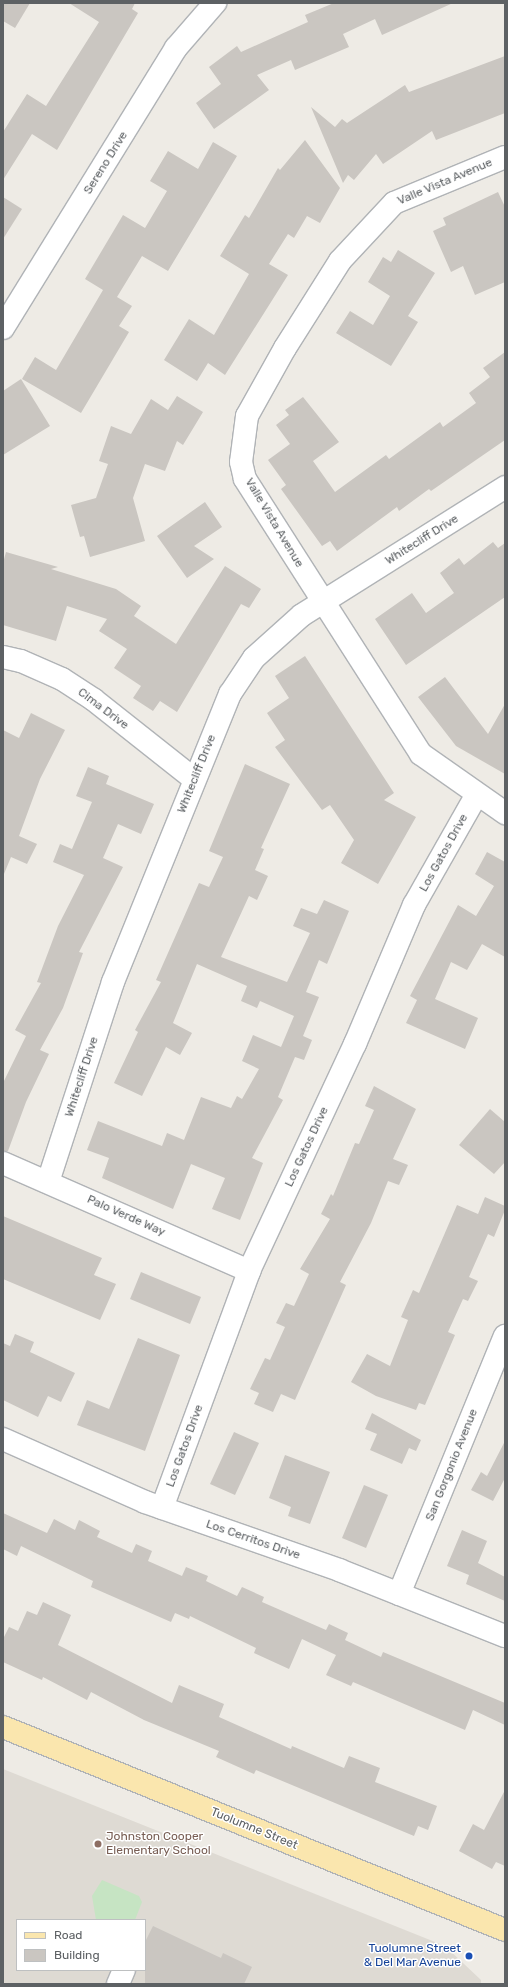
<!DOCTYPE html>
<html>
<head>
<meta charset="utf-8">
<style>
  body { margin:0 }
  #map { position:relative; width:508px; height:1987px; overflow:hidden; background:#eeebe5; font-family:Rubik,sans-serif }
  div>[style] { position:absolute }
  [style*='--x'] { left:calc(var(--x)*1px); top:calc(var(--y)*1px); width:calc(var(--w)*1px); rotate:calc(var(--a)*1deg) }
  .education>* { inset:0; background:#dedad3 }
  .green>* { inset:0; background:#c6e4c3 }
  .building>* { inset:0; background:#cac6c1 }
  .roads { filter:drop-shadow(1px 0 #b0b3b6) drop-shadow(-1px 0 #b0b3b6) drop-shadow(0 1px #b0b3b6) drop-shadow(0 -1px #b0b3b6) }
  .minor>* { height:22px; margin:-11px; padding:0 11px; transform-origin:11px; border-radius:11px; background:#fff }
  .major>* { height:22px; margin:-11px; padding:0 11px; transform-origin:11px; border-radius:11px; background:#fae6ae }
  .dots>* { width:11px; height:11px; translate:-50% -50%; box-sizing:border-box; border:2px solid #fff; border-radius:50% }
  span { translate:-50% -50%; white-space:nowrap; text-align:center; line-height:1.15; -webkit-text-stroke:3px #fff; paint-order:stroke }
  .street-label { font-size:12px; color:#5d6164 }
  .education-label { font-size:12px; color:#785e54 }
  .left { translate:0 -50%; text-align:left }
  .transit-label { font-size:12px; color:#164399 }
  .right { translate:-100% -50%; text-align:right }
  .frame { position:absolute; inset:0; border:4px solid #5d6164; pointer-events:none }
  .legend { position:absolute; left:16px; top:1919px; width:130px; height:52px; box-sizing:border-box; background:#fff; border:1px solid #bec0c1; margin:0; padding:5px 7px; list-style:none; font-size:12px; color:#5d6164 }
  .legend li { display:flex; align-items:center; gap:8px; height:20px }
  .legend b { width:20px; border:1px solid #bec0c1 }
</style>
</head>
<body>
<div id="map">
  <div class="education">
    <i style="clip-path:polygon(evenodd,3px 1769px,445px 1946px,481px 1980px,481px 1984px,3px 1984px,3px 1769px,17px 1920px,145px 1920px,145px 1970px,17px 1970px,17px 1920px)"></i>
  </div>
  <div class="green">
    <i style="clip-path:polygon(102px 1880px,139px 1896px,142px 1902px,135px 1920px,96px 1920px,92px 1896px)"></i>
  </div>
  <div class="building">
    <i style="clip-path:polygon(3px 3px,30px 3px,15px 28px,3px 21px)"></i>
    <i style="clip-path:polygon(69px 3px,135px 3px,132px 9px,138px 13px,57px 150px,32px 134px,3px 180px,3px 132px,27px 94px,46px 106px,99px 22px)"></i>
    <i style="clip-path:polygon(334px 3px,453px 3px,382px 35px,375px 19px,343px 34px,349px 47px,295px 70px,291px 60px,257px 75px,269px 90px,214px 129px,196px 103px,221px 84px,209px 67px,237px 46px,241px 52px,308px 22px,305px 15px)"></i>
    <i style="clip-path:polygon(505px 56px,505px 113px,436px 140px,432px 131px,383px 164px,376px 154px,354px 180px,348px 175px,343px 183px,311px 107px,335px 127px,342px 119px,347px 123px,405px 85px,409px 92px)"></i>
    <i style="clip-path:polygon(305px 140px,340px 188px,320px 223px,307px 216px,294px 238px,288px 234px,269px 264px,288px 275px,225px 375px,208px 363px,197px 381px,164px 360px,189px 319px,214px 335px,249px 274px,220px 256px,245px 215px,249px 218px,278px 168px,280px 170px)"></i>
    <i style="clip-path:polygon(213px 142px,237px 156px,168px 271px,142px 256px,117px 297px,132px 306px,119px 326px,129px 332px,81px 413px,22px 379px,35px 357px,56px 370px,103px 290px,85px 279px,123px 215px,145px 228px,167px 191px,150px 181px,168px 151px,198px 169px)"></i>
    <i style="clip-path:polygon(498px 192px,505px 207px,505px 282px,475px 295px,463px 266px,451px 272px,433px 231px,446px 225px,443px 218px)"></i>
    <i style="clip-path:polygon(3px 197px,22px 209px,3px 239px)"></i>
    <i style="clip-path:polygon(398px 250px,435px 273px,408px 316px,418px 322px,391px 366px,336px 333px,350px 311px,373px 325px,390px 296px,368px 282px,383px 257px,391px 262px)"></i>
    <i style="clip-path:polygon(505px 352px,505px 440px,431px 491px,429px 489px,399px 511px,397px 507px,337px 551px,330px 541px,322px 546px,281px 489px,286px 485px,268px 460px,290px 444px,276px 425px,289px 415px,285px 410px,303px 397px,339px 442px,313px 461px,335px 492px,386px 455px,389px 459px,440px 422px,443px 427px,476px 403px,469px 393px,490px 377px,483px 368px)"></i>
    <i style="clip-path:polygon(21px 379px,50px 426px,3px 455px,3px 391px)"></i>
    <i style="clip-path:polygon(177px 396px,203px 412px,183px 445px,177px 441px,165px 471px,145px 464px,133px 498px,145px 541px,90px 557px,84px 536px,80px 537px,71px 505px,96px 498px,108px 464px,99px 461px,111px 426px,131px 434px,151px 399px,168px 410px)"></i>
    <i style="clip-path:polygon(205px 502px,222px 527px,194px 546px,214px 559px,187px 578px,157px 536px)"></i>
    <i style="clip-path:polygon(493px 542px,498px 548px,505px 543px,505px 597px,406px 665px,375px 619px,412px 593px,426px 613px,454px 593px,440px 573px,459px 558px,464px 565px)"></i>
    <i style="clip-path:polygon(6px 552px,58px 567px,51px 569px,116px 589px,141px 606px,134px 616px,176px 644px,225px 566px,261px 589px,249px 608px,241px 604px,177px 712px,160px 701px,153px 711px,133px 698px,141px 686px,114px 668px,127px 649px,99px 631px,107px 619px,67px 606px,56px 641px,3px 625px,3px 563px)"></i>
    <i style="clip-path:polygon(305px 656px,394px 793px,384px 800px,416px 817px,378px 884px,341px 863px,354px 840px,330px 805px,322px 810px,275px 747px,285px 740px,267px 713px,289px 698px,275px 676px)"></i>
    <i style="clip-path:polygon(445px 677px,488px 734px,505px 704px,505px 774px,456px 746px,418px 697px)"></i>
    <i style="clip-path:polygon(31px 713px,65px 730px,40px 779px,19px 836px,37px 844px,27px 864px,11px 857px,4px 874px,3px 730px,19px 738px)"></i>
    <i style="clip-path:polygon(245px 764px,290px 784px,261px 848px,264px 849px,255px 870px,268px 876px,257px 900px,249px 896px,221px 957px,287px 982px,310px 933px,293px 926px,301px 908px,317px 914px,324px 900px,349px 911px,327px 964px,319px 960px,306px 992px,319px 997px,303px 1036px,312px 1040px,304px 1060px,295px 1057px,278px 1097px,283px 1100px,252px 1158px,263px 1163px,240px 1220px,212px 1209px,225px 1178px,191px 1164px,173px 1209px,102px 1178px,109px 1158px,87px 1150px,98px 1121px,162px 1146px,167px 1133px,184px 1140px,201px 1097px,231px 1108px,237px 1096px,242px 1099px,259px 1069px,242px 1061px,253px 1035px,281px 1047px,294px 1016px,260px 1001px,257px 1008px,241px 1001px,247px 986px,197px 964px,173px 1023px,192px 1033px,180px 1055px,166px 1047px,142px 1096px,114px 1083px,138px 1032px,135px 1030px,161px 982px,156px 980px,199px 883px,209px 887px,223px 857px,209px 851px)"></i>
    <i style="clip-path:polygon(88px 767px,109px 776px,106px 784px,154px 804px,141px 834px,118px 824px,103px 858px,123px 867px,79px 952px,83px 953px,63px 1008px,40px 1050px,49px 1054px,26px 1102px,8px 1151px,3px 1151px,3px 1083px,26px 1036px,15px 1030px,41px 983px,37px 982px,58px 926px,84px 875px,53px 862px,60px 844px,72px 849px,92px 802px,76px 796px)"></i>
    <i style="clip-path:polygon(487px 852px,505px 862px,505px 957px,482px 944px,467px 970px,451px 962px,435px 999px,478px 1018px,465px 1049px,406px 1023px,417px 1000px,410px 996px,458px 905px,476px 916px,494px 886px,475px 874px)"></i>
    <i style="clip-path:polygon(374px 1086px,416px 1109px,393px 1159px,408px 1165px,399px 1185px,388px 1181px,371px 1223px,340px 1282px,346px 1285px,295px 1400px,281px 1394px,273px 1412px,254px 1404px,259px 1393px,250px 1389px,265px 1358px,270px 1360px,285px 1327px,276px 1323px,286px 1303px,294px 1306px,309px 1274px,300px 1269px,330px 1219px,321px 1214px,331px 1194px,333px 1196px,355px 1143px,359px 1144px,374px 1110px,365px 1106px)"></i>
    <i style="clip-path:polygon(490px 1109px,505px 1122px,505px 1162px,494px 1174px,459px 1145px)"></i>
    <i style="clip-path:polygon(485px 1197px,505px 1206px,505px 1210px,494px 1237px,488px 1234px,469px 1277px,478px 1281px,468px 1301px,463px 1299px,448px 1332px,455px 1335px,425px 1405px,419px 1403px,416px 1410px,376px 1396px,351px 1382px,367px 1354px,390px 1366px,408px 1320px,401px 1317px,413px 1290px,419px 1293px,457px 1205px,478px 1214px)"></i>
    <i style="clip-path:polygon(3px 1216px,102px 1258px,94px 1275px,116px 1284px,100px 1320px,3px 1279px)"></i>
    <i style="clip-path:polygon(141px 1272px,201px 1297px,190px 1324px,130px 1299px)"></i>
    <i style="clip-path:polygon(15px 1334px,34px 1342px,30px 1352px,75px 1373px,61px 1402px,48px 1396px,38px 1417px,3px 1400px,3px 1343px,10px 1346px)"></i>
    <i style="clip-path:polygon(138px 1338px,180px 1355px,145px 1451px,77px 1425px,87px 1400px,109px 1409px)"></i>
    <i style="clip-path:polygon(372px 1413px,421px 1440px,416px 1451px,409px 1448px,402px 1464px,370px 1450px,377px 1434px,365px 1429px)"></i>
    <i style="clip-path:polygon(234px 1432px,259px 1443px,235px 1495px,210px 1484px)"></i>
    <i style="clip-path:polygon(505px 1441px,505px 1478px,493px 1501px,471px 1490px,481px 1472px,487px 1476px)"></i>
    <i style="clip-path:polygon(285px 1455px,330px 1472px,310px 1524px,288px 1516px,291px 1507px,269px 1498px)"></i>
    <i style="clip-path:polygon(364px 1485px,388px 1495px,366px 1548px,342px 1538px)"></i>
    <i style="clip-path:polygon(3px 1513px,47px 1533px,54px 1519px,75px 1530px,79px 1520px,100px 1531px,97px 1537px,132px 1553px,136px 1544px,152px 1551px,148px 1561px,182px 1576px,186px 1567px,208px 1576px,206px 1581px,237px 1596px,242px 1587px,264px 1597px,262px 1602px,326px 1630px,329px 1624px,348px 1633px,345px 1640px,381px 1657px,383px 1652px,505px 1703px,505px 1725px,473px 1710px,465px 1730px,353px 1682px,351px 1686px,326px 1675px,336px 1655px,302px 1639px,289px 1669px,254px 1653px,256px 1648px,190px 1616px,189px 1619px,175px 1613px,171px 1622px,91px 1587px,93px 1581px,21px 1546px,17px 1556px,3px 1549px)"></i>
    <i style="clip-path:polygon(462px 1530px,487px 1541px,478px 1563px,505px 1577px,505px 1601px,466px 1584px,469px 1575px,447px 1566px)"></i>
    <i style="clip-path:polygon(43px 1602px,71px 1615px,58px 1645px,172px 1703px,179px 1685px,224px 1704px,219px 1717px,291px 1749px,292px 1746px,344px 1768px,349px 1756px,380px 1768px,375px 1782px,437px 1806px,428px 1830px,418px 1826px,414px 1836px,256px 1770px,254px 1774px,216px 1757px,219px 1751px,144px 1720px,91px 1692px,87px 1700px,43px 1677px,42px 1680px,3px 1662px,3px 1639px,9px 1627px,18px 1631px,27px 1611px,37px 1615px)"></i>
    <i style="clip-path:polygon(505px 1790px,505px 1866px,496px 1862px,492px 1869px,459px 1851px,473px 1824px,484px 1830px)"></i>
    <i style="clip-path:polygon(153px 1926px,221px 1958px,223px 1953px,252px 1967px,244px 1984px,145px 1984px,145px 1942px)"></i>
  </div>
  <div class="roads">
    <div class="minor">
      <i style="--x:505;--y:157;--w:120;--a:157.5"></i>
      <i style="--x:394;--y:203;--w:79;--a:133"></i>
      <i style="--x:340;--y:261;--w:103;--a:122.3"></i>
      <i style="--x:285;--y:348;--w:78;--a:119.2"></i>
      <i style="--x:247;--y:416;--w:46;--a:97.4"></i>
      <i style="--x:241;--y:462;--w:17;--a:77"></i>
      <i style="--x:245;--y:479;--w:326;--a:57.4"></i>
      <i style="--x:421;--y:754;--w:103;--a:35.1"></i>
      <i style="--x:3;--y:328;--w:329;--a:-58.3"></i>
      <i style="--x:176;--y:48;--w:60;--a:-49.1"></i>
      <i style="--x:3;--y:657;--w:18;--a:13"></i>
      <i style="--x:21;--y:661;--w:45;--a:23.7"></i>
      <i style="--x:62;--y:679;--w:38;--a:33"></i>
      <i style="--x:94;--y:700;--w:127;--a:38.3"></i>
      <i style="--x:3;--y:1163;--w:269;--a:23.7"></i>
      <i style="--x:48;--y:1182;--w:210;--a:-72"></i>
      <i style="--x:113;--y:982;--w:311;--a:-67.9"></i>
      <i style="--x:230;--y:694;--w:43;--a:-56.3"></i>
      <i style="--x:254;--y:658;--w:64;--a:-41.9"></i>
      <i style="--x:302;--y:615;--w:240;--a:-32.2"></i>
      <i style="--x:3;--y:1439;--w:155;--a:23.9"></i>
      <i style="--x:145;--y:1502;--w:206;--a:19.3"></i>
      <i style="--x:339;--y:1570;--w:179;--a:21.7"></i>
      <i style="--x:162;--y:1508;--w:252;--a:-69.8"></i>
      <i style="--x:249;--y:1271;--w:251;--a:-65"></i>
      <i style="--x:355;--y:1044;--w:151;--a:-67"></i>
      <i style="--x:414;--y:905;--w:125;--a:-60.4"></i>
      <i style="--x:399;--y:1594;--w:279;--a:-67.7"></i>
      <i style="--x:118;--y:1984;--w:15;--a:-67"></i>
    </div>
    <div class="major">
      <i style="--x:3;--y:1727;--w:541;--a:22.02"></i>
    </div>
  </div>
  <div class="dots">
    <i style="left:98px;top:1844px;background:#8d6e63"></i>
    <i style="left:469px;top:1956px;background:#1a4fb4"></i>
  </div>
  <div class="street-label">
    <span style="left:106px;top:163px;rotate:-58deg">Sereno Drive</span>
    <span style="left:445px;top:182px;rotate:-23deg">Valle Vista Avenue</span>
    <span style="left:274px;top:523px;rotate:59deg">Valle Vista Avenue</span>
    <span style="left:422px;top:540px;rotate:-32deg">Whitecliff Drive</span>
    <span style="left:103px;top:709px;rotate:37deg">Cima Drive</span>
    <span style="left:197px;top:774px;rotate:-68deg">Whitecliff Drive</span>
    <span style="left:444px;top:853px;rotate:-61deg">Los Gatos Drive</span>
    <span style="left:82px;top:1077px;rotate:-72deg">Whitecliff Drive</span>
    <span style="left:307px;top:1147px;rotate:-65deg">Los Gatos Drive</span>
    <span style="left:126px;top:1216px;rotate:24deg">Palo Verde Way</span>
    <span style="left:185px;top:1446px;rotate:-70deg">Los Gatos Drive</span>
    <span style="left:452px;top:1465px;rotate:-68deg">San Gorgonio Avenue</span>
    <span style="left:253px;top:1540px;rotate:19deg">Los Cerritos Drive</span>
    <span style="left:254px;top:1829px;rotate:22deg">Tuolumne Street</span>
  </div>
  <div class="education-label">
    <span class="left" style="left:106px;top:1844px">Johnston Cooper<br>Elementary School</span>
  </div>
  <div class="transit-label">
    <span class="right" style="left:461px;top:1956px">Tuolumne Street<br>&amp; Del Mar Avenue</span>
  </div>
  <div class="frame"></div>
  <ul class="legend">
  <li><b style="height:5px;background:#fae6ae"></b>Road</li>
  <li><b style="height:11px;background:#cac6c1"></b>Building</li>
  </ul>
</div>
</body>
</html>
